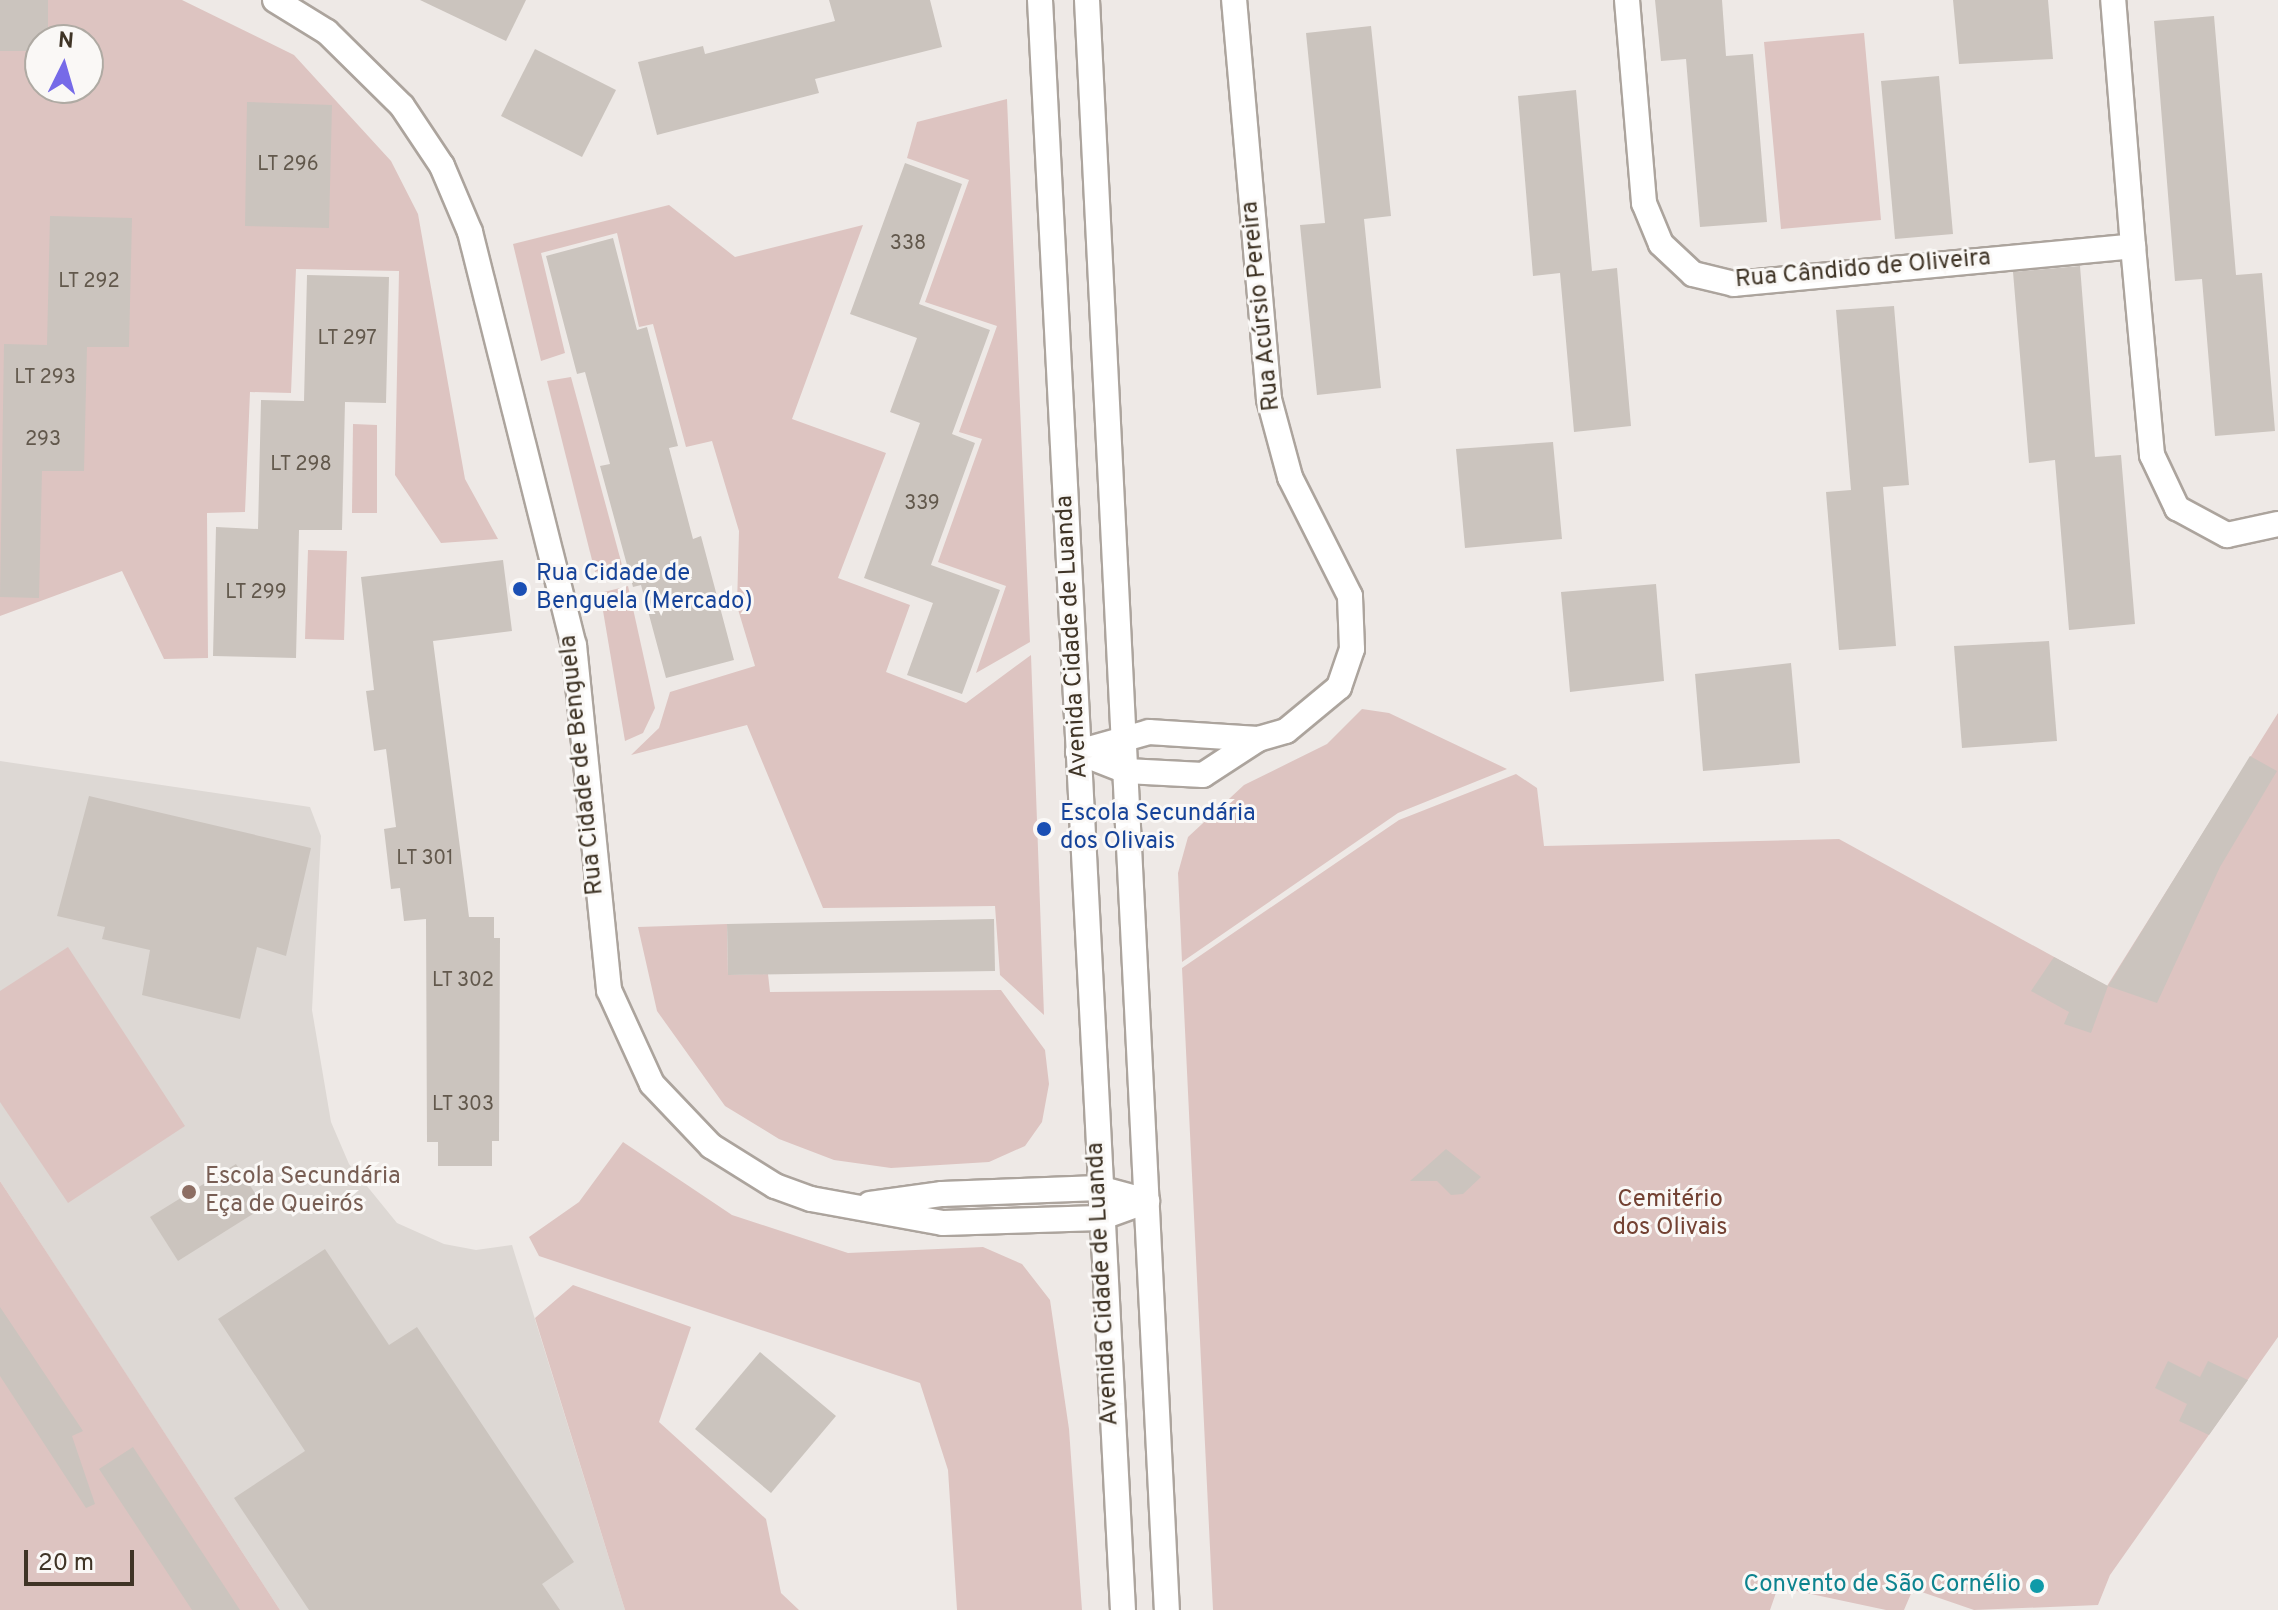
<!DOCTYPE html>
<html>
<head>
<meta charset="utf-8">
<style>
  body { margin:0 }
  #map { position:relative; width:2278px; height:1610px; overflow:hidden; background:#eee9e6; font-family:Overpass,sans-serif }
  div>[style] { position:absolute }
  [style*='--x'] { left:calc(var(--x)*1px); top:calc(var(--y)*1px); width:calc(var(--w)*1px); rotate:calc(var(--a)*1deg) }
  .built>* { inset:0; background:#ddd8d4 }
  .green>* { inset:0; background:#ddc4c1 }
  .building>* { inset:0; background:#cbc4be }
  .roads { filter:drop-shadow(2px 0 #aca49d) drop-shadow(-2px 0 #aca49d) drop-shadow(0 2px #aca49d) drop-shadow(0 -2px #aca49d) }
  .street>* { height:24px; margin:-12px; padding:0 12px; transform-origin:12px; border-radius:12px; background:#fff }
  .secondary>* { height:24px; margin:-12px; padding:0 12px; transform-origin:12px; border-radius:12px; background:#fff }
  .dots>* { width:22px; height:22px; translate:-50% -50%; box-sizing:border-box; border:4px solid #faf8f6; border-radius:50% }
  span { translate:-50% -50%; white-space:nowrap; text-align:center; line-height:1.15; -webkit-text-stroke:6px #faf8f6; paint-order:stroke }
  .number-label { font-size:20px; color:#62584c }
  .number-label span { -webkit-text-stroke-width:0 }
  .street-label { font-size:24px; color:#3f3426 }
  .transit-label { font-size:24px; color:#164399 }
  .left { translate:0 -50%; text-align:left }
  .education-label { font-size:24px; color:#785e54 }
  .park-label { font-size:24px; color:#734233 }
  .culture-label { font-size:24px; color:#0d838f }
  .right { translate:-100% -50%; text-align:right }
  .north { position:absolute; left:24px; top:24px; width:80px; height:80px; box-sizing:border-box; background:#faf8f6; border:2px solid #afaaa3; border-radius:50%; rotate:5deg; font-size:22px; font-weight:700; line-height:32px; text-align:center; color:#3f3426 }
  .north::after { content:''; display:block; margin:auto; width:28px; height:36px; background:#766ae8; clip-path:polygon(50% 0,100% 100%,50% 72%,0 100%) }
  .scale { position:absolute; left:24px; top:1550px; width:110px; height:36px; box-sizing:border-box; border:4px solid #3f3426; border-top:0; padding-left:10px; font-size:24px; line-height:28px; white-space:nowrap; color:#3f3426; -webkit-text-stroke:6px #faf8f6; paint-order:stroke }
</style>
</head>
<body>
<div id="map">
  <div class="built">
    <i style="clip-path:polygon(0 761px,310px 807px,321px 836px,312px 1010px,331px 1122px,349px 1164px,397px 1223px,444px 1244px,476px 1250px,512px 1245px,625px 1610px,280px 1610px,0 1181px)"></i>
  </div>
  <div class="green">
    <i style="clip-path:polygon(evenodd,0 0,182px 0,294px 55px,391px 161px,418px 214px,465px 479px,498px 539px,441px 543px,395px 475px,399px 271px,296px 269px,291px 393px,250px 392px,245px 512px,207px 513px,208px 658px,164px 659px,122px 571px,0 616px,0 0,40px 40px,88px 40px,88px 88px,40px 88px,40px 40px)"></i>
    <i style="clip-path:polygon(1864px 33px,1881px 220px,1781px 229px,1764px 42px)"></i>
    <i style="clip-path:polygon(1007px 99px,1030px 642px,976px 673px,1006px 586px,938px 562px,982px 439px,959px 432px,997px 326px,925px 302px,969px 180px,907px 158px,917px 122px)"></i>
    <i style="clip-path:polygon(669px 205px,735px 257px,863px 225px,792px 419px,886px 453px,838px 578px,910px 605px,886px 672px,966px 703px,1031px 655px,1044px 1015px,1000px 975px,995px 906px,823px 908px,747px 725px,631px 755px,659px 728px,670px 692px,755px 666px,737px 606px,739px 531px,712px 441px,686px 447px,653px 324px,639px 327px,617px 233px,541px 253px,565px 353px,541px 361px,513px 244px)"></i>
    <i style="clip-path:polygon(571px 377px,622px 565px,595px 572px,547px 381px)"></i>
    <i style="clip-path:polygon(353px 424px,377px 425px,377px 513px,352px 513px)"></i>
    <i style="clip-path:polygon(308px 550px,347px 551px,344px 640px,305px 639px)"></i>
    <i style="clip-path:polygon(628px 586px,655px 708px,643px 733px,625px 741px,600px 593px)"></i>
    <i style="clip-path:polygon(1362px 709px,1389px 713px,1507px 769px,1398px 813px,1182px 962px,1178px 873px,1188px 837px,1244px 785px,1327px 744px)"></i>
    <i style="clip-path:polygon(2278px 713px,2278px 1337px,2110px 1575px,2098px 1605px,1974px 1610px,1913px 1589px,1904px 1610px,1886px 1610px,1778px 1587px,1770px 1610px,1213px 1610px,1182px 968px,1399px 820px,1516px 774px,1537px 788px,1544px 846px,1839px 839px,2107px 986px)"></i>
    <i style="clip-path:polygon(727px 924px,728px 975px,768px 974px,770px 992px,1001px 990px,1045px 1050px,1049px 1084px,1042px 1122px,1025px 1146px,989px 1162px,891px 1168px,834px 1160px,779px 1139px,725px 1106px,657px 1011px,638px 927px)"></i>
    <i style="clip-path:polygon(68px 947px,185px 1126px,68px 1203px,0 1102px,0 991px)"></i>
    <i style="clip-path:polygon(623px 1142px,732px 1215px,848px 1253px,983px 1247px,1022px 1264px,1050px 1300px,1069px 1429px,1082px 1610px,957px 1610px,948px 1470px,920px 1383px,539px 1256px,529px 1237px,579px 1202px)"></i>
    <i style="clip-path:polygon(0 1181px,95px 1326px,280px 1610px,0 1610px)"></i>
    <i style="clip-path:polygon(573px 1285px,691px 1327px,659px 1422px,766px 1519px,781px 1593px,799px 1610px,625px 1610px,535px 1318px)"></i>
  </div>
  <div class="building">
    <i style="clip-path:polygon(0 0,48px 0,48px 40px,40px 40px,40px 51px,0 51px)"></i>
    <i style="clip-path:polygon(420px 0,526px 0,506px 41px)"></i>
    <i style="clip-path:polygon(829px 0,930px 0,942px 47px,815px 79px,819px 93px,657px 135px,638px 62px,703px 46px,705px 54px,835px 21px)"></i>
    <i style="clip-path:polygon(1655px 0,1722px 0,1726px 56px,1753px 54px,1767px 222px,1700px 227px,1686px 59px,1661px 61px)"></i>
    <i style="clip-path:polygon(1953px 0,2048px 0,2053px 59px,1959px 64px)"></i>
    <i style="clip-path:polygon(2214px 16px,2236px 275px,2262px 273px,2275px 431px,2215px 436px,2202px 279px,2175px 281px,2154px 21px)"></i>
    <i style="clip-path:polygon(1371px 26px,1391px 216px,1364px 219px,1381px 388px,1317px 395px,1300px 225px,1325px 223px,1306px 33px)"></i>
    <i style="clip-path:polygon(535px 49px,616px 90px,582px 157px,501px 116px)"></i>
    <i style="clip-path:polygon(1939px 76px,1953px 234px,1895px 239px,1881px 81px)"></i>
    <i style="clip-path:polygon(1576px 90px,1592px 271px,1617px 268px,1631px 426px,1574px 432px,1560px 273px,1533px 276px,1518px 96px)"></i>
    <i style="clip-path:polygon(247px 102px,332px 105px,329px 228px,245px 226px)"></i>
    <i style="clip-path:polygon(905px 163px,962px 184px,919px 304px,990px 330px,952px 434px,975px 443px,931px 565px,1000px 590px,962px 694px,907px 675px,933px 603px,864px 578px,920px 423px,890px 412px,917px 338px,850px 314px)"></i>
    <i style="clip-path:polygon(50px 216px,132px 218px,129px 347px,87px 347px,84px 471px,42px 471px,39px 598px,0 597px,4px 344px,47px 345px)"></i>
    <i style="clip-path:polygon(613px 238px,637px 330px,647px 327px,678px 446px,669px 448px,693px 539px,701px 536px,734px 660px,666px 678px,641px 585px,633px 587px,600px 466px,610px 464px,585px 372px,577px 374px,546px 256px)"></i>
    <i style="clip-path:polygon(2080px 266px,2095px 457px,2121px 455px,2135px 624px,2069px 630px,2055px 460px,2029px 463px,2013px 272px)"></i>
    <i style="clip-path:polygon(307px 275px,389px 277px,386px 403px,345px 402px,342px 530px,299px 530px,296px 658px,213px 656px,216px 527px,258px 529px,261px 400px,304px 401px)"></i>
    <i style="clip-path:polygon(1894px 306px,1909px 485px,1883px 487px,1896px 646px,1839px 650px,1826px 492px,1851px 490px,1836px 310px)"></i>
    <i style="clip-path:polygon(1553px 442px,1562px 539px,1465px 548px,1456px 449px)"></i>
    <i style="clip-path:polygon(503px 560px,512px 631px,433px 641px,469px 917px,494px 917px,494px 938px,500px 938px,499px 1141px,492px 1141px,492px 1166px,438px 1166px,438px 1142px,427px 1142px,426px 919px,404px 921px,400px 888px,391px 889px,384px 829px,396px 827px,386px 749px,374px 751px,366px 691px,374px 690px,361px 577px)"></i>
    <i style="clip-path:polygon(1656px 584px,1664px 681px,1570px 692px,1561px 592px)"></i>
    <i style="clip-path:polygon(2049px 641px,2057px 741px,1962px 748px,1954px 646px)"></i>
    <i style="clip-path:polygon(1791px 663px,1800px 763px,1703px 771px,1695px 674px)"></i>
    <i style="clip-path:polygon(2250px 756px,2277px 771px,2220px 867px,2157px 1003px,2108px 986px)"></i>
    <i style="clip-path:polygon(89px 796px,311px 848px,286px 956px,257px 947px,240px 1019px,142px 995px,150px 950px,102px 939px,105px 927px,57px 916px)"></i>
    <i style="clip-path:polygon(994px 919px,995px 971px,728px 975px,727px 924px)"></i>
    <i style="clip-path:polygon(2054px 957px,2108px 986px,2091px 1033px,2064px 1024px,2069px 1012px,2031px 991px)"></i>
    <i style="clip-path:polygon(1446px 1149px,1481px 1177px,1463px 1194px,1451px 1195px,1437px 1181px,1410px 1181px)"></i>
    <i style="clip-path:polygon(236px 1164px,264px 1207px,178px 1261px,150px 1217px)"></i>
    <i style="clip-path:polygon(325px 1249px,389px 1345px,417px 1327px,574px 1562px,542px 1584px,560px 1610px,309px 1610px,234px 1498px,305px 1451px,218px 1319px)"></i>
    <i style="clip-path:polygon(0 1307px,83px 1431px,72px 1436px,95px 1504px,86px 1508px,0 1376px)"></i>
    <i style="clip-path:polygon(760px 1352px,836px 1416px,771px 1493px,695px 1429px)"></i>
    <i style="clip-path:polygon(2168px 1361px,2200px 1377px,2208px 1361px,2248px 1380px,2209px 1435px,2179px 1421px,2187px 1404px,2155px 1388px)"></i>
    <i style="clip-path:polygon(133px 1447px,240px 1610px,192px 1610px,99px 1469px)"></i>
  </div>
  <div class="roads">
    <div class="street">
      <i style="--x:275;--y:0;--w:61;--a:31.6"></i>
      <i style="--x:327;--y:32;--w:105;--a:44.6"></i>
      <i style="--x:402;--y:106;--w:72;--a:56.3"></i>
      <i style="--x:442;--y:166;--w:72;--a:67"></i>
      <i style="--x:470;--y:232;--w:426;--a:75.9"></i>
      <i style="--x:574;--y:645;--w:347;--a:84.2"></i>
      <i style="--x:609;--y:990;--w:103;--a:65.4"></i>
      <i style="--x:652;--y:1084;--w:86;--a:46.4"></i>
      <i style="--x:711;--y:1146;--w:75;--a:32"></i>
      <i style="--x:775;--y:1186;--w:38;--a:20"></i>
      <i style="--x:811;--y:1199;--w:134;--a:10.3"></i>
      <i style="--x:943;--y:1223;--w:157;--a:-1.8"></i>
      <i style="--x:1100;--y:1218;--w:50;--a:-19.9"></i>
      <i style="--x:1627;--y:0;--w:204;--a:85.2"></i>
      <i style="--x:1644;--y:203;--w:44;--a:67.5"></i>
      <i style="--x:1661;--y:244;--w:44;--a:43.2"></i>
      <i style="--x:1693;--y:274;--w:42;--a:13.7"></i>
      <i style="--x:1734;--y:284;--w:401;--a:-5.4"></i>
      <i style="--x:2133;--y:246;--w:247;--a:-94.6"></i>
      <i style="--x:2133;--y:246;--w:210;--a:84.8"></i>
      <i style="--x:2152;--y:455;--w:59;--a:64.7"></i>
      <i style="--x:2177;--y:508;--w:57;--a:28.4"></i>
      <i style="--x:2227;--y:535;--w:52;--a:-12.2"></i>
      <i style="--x:1078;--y:752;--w:52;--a:21.6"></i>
      <i style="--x:1126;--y:771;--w:77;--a:3"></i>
      <i style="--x:1203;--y:775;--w:66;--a:-33.2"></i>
      <i style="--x:1258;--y:739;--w:29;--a:-16"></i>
      <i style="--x:1286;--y:731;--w:69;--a:-39.7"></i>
      <i style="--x:1339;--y:687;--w:40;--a:-71.1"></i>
      <i style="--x:1352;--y:649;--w:53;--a:-92.2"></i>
      <i style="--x:1350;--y:596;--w:133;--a:-116.8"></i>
      <i style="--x:1290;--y:477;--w:81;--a:-105.1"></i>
      <i style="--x:1269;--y:399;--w:401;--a:-95"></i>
      <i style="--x:1078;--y:752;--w:74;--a:-15.7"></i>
      <i style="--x:1149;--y:732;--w:109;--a:3.7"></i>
      <i style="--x:870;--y:1204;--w:73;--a:-7.9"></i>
      <i style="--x:942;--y:1194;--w:157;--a:-2.2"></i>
      <i style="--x:1099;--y:1188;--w:50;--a:15.2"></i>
    </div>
    <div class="secondary">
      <i style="--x:1040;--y:0;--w:1612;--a:87.05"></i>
      <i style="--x:1087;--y:0;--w:1612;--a:87.16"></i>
    </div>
  </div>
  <div class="dots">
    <i style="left:520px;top:589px;background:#1a4fb4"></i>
    <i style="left:1044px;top:829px;background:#1a4fb4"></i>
    <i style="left:189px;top:1192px;background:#8d6e63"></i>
    <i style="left:2037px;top:1586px;background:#0f9aa8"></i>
  </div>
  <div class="number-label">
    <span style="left:288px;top:165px">LT 296</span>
    <span style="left:908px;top:244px">338</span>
    <span style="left:89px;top:282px">LT 292</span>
    <span style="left:347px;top:339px">LT 297</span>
    <span style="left:45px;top:378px">LT 293</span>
    <span style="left:43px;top:440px">293</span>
    <span style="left:301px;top:465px">LT 298</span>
    <span style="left:922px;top:504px">339</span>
    <span style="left:256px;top:593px">LT 299</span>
    <span style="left:425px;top:859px">LT 301</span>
    <span style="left:463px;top:981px">LT 302</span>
    <span style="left:463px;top:1105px">LT 303</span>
  </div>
  <div class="street-label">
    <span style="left:1863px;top:270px;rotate:-5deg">Rua Cândido de Oliveira</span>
    <span style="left:1262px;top:306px;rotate:-96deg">Rua Acúrsio Pereira</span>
    <span style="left:1073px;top:637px;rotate:-93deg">Avenida Cidade de Luanda</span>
    <span style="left:583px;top:765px;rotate:-96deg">Rua Cidade de Benguela</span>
    <span style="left:1104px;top:1284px;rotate:-93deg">Avenida Cidade de Luanda</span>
  </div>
  <div class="transit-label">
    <span class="left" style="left:536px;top:589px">Rua Cidade de<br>Benguela (Mercado)</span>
    <span class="left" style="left:1060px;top:829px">Escola Secundária<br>dos Olivais</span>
  </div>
  <div class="education-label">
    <span class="left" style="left:205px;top:1192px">Escola Secundária<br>Eça de Queirós</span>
  </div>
  <div class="park-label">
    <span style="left:1670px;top:1215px">Cemitério<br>dos Olivais</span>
  </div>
  <div class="culture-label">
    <span class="right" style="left:2021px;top:1586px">Convento de São Cornélio</span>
  </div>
  <div class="north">N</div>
  <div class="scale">20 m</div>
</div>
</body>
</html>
